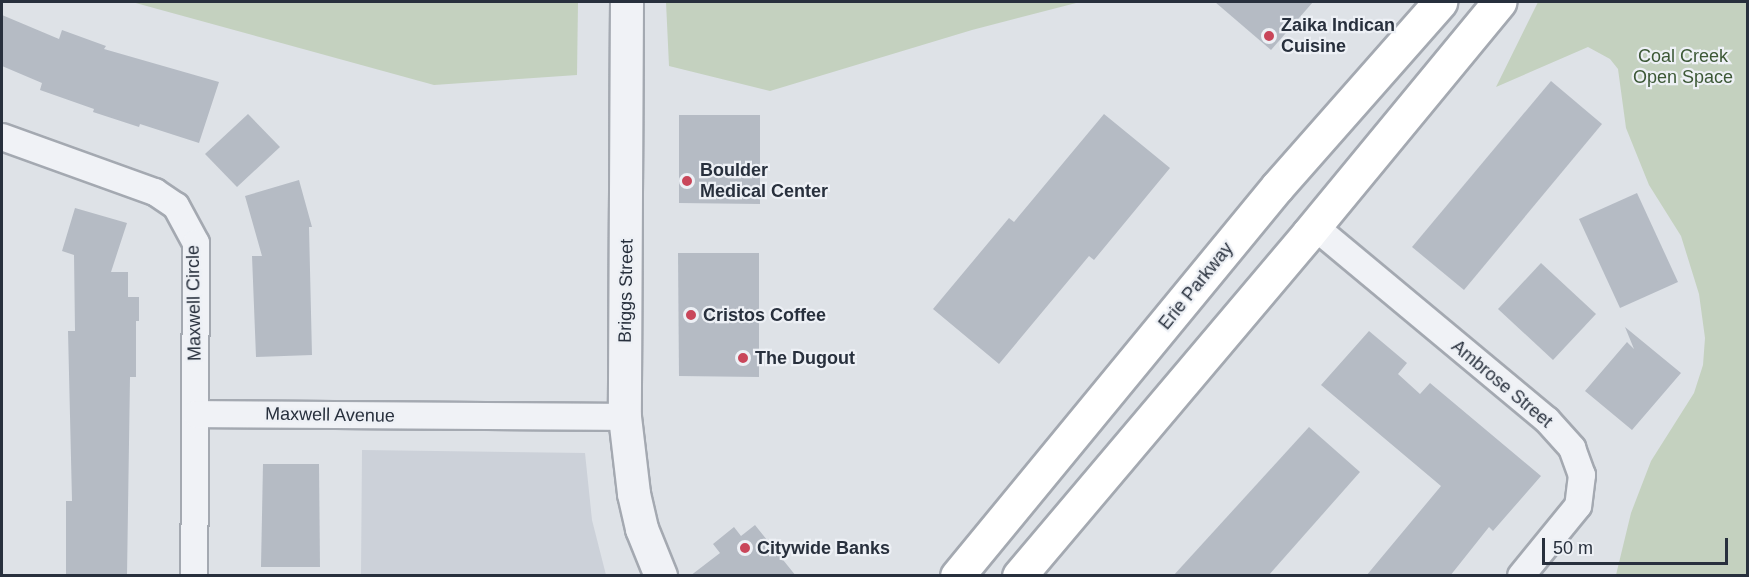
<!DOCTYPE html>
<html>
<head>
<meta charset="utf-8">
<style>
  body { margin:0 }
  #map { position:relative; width:1749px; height:577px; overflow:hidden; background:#dee2e7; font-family:Arial,sans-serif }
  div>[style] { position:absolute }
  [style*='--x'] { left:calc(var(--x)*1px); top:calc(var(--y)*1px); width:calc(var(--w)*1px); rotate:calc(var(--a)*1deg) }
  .built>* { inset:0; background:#ccd1d9 }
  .green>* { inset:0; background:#c4d1bf }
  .building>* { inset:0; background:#b5bbc4 }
  .roads { filter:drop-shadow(2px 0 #a4a9b1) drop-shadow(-2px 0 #a4a9b1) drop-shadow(0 2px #a4a9b1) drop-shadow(0 -2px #a4a9b1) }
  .minor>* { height:26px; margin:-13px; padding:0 13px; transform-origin:13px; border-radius:13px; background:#f0f2f6 }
  .tertiary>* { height:32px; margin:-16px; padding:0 16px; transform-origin:16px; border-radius:16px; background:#f0f2f6 }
  .secondary>* { height:33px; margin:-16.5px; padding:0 16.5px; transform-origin:16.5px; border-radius:16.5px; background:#fff }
  .dots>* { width:16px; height:16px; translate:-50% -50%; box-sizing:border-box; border:3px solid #edf0f5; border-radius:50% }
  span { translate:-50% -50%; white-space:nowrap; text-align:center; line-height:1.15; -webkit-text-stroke:4.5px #edf0f5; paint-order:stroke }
  .poi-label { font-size:18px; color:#28303d; font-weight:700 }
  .left { translate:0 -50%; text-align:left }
  .park-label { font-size:18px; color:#3c5836 }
  .street-label { font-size:18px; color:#28303d }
  .frame { position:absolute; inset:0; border:3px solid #28303d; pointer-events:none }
  .scale { position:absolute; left:1542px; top:538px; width:186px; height:27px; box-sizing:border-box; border:3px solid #28303d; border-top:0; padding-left:8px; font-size:18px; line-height:21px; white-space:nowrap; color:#28303d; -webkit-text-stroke:4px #edf0f5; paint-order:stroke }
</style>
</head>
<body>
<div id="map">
  <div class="built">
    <i style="clip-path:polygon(362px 450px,585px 453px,592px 520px,606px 575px,361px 575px)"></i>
  </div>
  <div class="green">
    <i style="clip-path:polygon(132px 2px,578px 2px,577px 75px,434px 85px)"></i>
    <i style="clip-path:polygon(666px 2px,1080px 2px,972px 30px,770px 91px,669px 66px)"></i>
    <i style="clip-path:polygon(1538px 2px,1747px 2px,1747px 575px,1616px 575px,1631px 513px,1651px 461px,1694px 393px,1703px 365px,1705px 338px,1699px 294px,1681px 236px,1649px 185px,1626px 128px,1618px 69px,1610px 59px,1588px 47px,1496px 87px)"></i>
  </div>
  <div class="building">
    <i style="clip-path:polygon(1215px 2px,1313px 2px,1271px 50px)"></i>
    <i style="clip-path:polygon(2px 15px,59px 39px,62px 30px,106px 46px,104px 49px,219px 82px,199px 143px,140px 124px,139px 127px,93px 112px,94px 109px,40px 90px,42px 83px,2px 66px)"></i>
    <i style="clip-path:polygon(1551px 81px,1602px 124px,1464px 290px,1412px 247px)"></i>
    <i style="clip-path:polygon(248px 114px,280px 147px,237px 187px,205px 154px)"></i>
    <i style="clip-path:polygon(1104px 114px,1170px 168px,1094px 260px,1089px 256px,999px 364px,933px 309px,1009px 218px,1014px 222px)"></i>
    <i style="clip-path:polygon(679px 115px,760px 115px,760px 204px,679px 203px)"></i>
    <i style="clip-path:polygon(299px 180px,312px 227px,309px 227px,312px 355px,256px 357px,252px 256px,262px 256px,245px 196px)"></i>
    <i style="clip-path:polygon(1637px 193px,1678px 282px,1620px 308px,1579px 219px)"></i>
    <i style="clip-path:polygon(75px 208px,127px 223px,111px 272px,128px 272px,128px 297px,139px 297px,139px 321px,136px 321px,136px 377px,130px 377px,127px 576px,66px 576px,66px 501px,72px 501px,68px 331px,75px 331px,74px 255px,62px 251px)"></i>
    <i style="clip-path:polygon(678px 253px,759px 253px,759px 377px,679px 376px)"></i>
    <i style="clip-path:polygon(1541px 263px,1596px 314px,1553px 360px,1498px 309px)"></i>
    <i style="clip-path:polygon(1625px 327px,1681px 373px,1632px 430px,1585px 391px,1627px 342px,1634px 349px)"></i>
    <i style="clip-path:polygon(1369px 331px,1407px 363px,1398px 374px,1420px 394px,1430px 383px,1541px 476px,1493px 531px,1489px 527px,1450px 576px,1366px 576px,1441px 486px,1321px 385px)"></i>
    <i style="clip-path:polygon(1309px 427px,1360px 472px,1268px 576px,1173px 576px)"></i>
    <i style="clip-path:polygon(263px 464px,319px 464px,320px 567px,261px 567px)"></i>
    <i style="clip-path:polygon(755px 525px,796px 576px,690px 576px,720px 553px,713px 544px,734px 527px,741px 536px)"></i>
  </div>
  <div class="roads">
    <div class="minor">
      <i style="--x:2;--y:137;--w:163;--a:19.8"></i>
      <i style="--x:155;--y:192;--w:25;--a:34"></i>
      <i style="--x:176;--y:206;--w:42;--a:61.6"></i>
      <i style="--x:196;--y:243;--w:333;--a:90.3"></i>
      <i style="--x:1314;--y:226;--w:303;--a:39.8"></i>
      <i style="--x:1547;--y:420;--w:38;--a:48"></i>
      <i style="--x:1572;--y:448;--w:29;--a:70"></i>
      <i style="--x:1582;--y:475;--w:31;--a:97"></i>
      <i style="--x:1578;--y:506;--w:90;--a:129.2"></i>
      <i style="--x:196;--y:414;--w:429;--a:0.4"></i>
    </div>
    <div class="tertiary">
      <i style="--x:627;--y:2;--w:415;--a:90.3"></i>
      <i style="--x:625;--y:417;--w:78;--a:83.3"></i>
      <i style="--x:634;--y:494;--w:36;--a:77"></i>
      <i style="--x:642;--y:529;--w:51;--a:68"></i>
    </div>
    <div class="secondary">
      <i style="--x:957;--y:576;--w:504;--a:-50.56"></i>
      <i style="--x:1277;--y:187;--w:247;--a:-48.6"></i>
      <i style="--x:1019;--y:576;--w:448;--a:-49.8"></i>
      <i style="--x:1308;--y:234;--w:301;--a:-50.5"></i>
    </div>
  </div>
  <div class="dots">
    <i style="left:1269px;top:36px;background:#c9465a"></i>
    <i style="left:687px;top:181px;background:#c9465a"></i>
    <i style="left:691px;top:315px;background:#c9465a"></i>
    <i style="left:743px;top:358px;background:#c9465a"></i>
    <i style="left:745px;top:548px;background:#c9465a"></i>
  </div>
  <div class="poi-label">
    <span class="left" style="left:1281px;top:36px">Zaika Indican<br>Cuisine</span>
    <span class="left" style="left:700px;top:181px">Boulder<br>Medical Center</span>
    <span class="left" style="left:703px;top:315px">Cristos Coffee</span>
    <span class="left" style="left:755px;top:358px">The Dugout</span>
    <span class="left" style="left:757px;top:548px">Citywide Banks</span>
  </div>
  <div class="park-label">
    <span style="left:1683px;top:67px">Coal Creek<br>Open Space</span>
  </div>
  <div class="street-label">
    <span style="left:1196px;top:286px;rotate:-51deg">Erie Parkway</span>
    <span style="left:626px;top:291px;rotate:-89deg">Briggs Street</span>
    <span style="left:194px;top:303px;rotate:-91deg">Maxwell Circle</span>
    <span style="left:1502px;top:384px;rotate:40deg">Ambrose Street</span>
    <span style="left:330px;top:415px;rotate:1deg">Maxwell Avenue</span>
  </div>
  <div class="frame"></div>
  <div class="scale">50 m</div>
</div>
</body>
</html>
